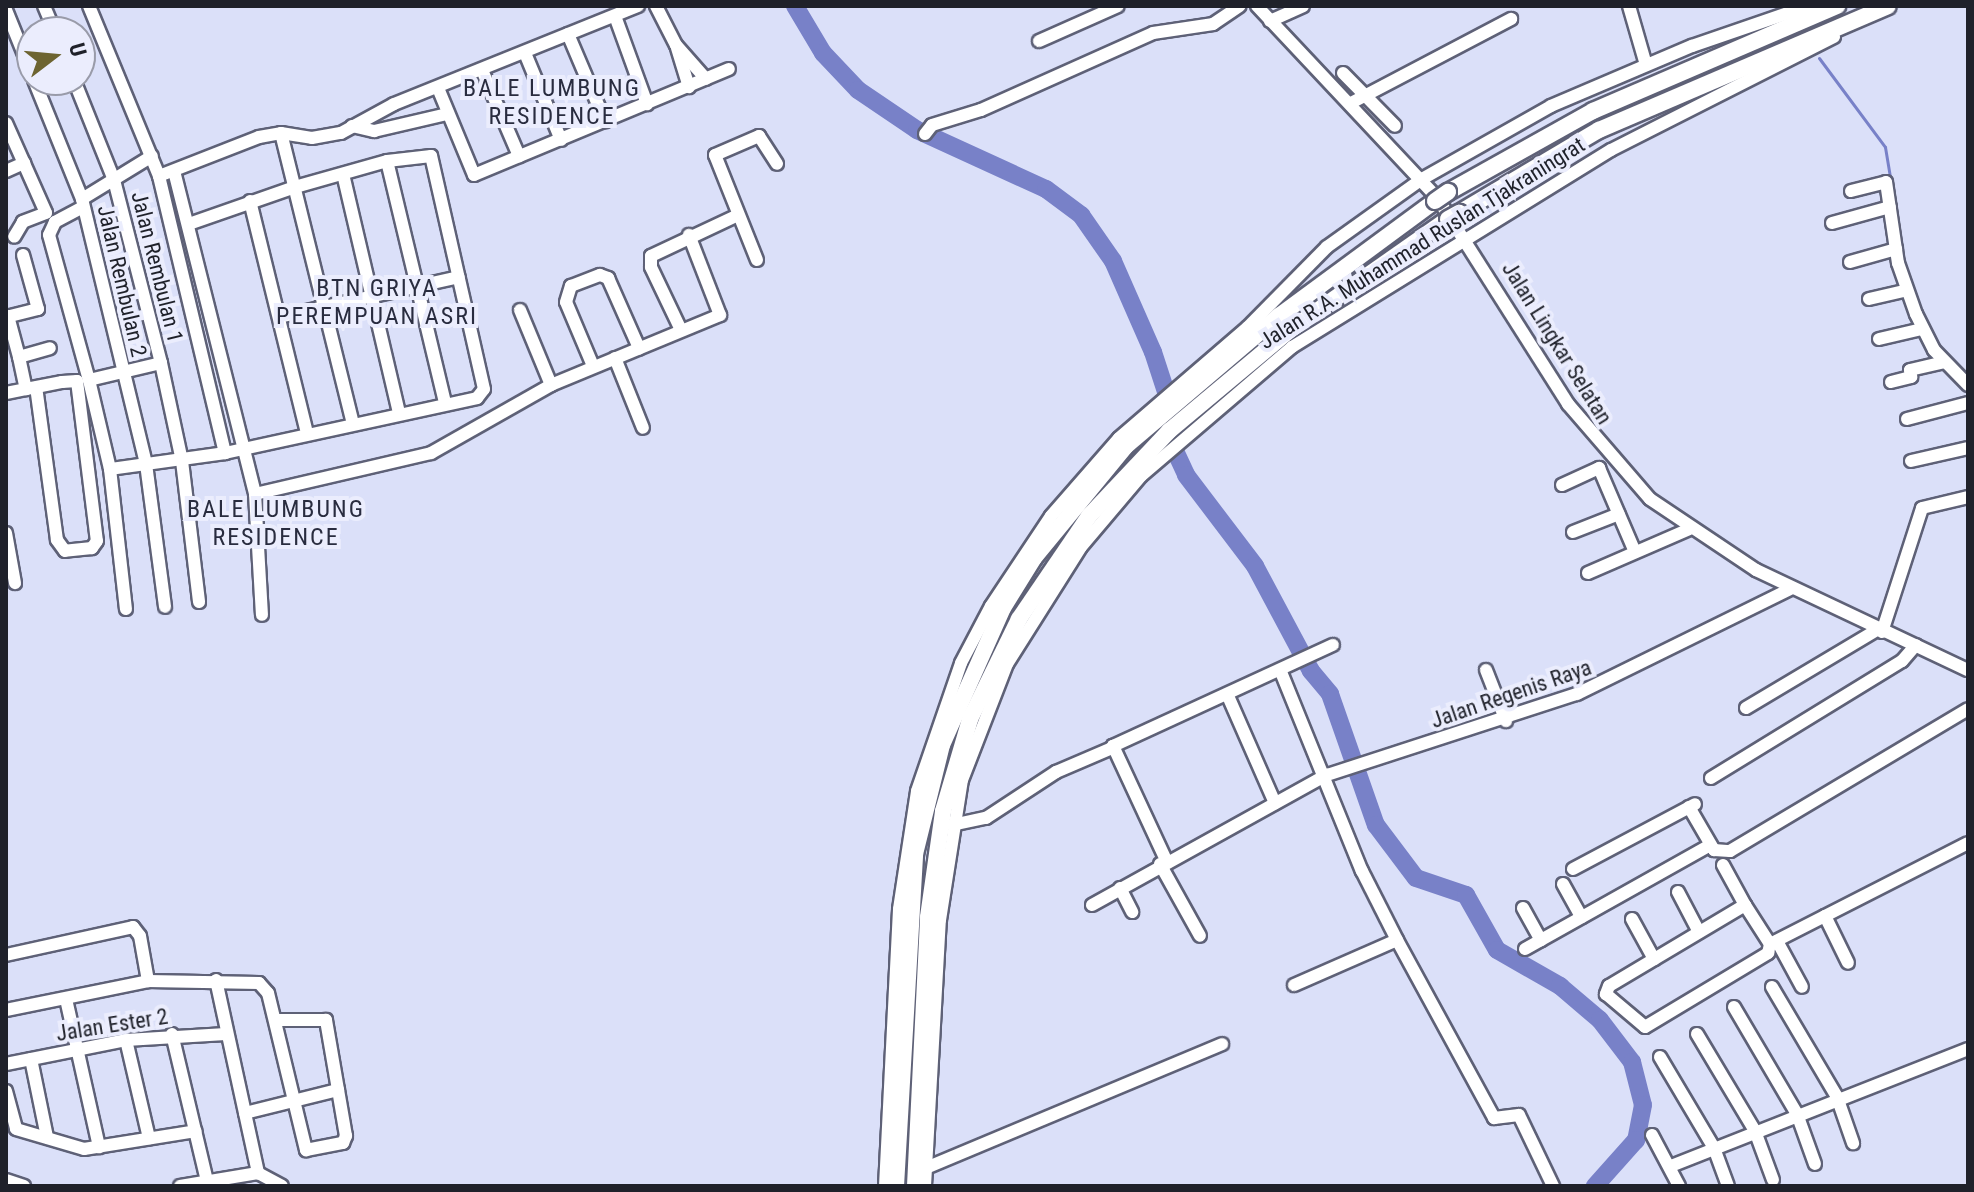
<!DOCTYPE html>
<html>
<head>
<meta charset="utf-8">
<style>
  body { margin:0 }
  #map { position:relative; width:1974px; height:1192px; overflow:hidden; background:#dbe0f9; font-family:"Roboto Condensed",sans-serif }
  div>[style] { position:absolute }
  [style*='--x'] { left:calc(var(--x)*1px); top:calc(var(--y)*1px); width:calc(var(--w)*1px); rotate:calc(var(--a)*1deg) }
  .stream>* { height:3px; margin:-1.5px; padding:0 1.5px; transform-origin:1.5px; border-radius:1.5px; background:#7881c8 }
  .river>* { height:18px; margin:-9px; padding:0 9px; transform-origin:9px; border-radius:9px; background:#7881c8 }
  .roads { filter:drop-shadow(2px 0 #5e6177) drop-shadow(-2px 0 #5e6177) drop-shadow(0 2px #5e6177) drop-shadow(0 -2px #5e6177) }
  .minor>* { height:12px; margin:-6px; padding:0 6px; transform-origin:6px; border-radius:6px; background:#fff }
  .highway>* { height:16px; margin:-8px; padding:0 8px; transform-origin:8px; border-radius:8px; background:#fff }
  .bridges { filter:drop-shadow(2px 0 #5e6177) drop-shadow(-2px 0 #5e6177) drop-shadow(0 2px #5e6177) drop-shadow(0 -2px #5e6177) }
  .highway-bridge>* { height:16px; margin:-8px; padding:0 8px; transform-origin:8px; border-radius:8px; background:#fff }
  span { translate:-50% -50%; white-space:nowrap; text-align:center; line-height:1.15; -webkit-text-stroke:8px #ebedfd; paint-order:stroke }
  .street-label { font-size:22px; color:#1f212a }
  .neighbourhood-label { font-size:24px; color:#292c3f; letter-spacing:2px }
  .frame { position:absolute; inset:0; border:8px solid #1f212a; pointer-events:none }
  .north { position:absolute; left:16px; top:16px; width:80px; height:80px; box-sizing:border-box; background:#ebedfd; border:2px solid #999ba9; border-radius:50%; rotate:74deg; font-size:22px; font-weight:700; line-height:32px; text-align:center; color:#1f212a }
  .north::after { content:''; display:block; margin:auto; width:28px; height:36px; background:#6d6431; clip-path:polygon(50% 0,100% 100%,50% 72%,0 100%) }
</style>
</head>
<body>
<div id="map">
  <div class="stream">
    <i style="--x:1819;--y:58;--w:111;--a:53.4"></i>
    <i style="--x:1885;--y:147;--w:79;--a:80.5"></i>
  </div>
  <div class="river">
    <i style="--x:795;--y:6;--w:55;--a:59.2"></i>
    <i style="--x:823;--y:53;--w:51;--a:46.6"></i>
    <i style="--x:858;--y:90;--w:71;--a:34.1"></i>
    <i style="--x:917;--y:130;--w:142;--a:24.6"></i>
    <i style="--x:1046;--y:189;--w:44;--a:36.6"></i>
    <i style="--x:1081;--y:215;--w:56;--a:55.2"></i>
    <i style="--x:1113;--y:261;--w:99;--a:66.3"></i>
    <i style="--x:1153;--y:352;--w:52;--a:71.9"></i>
    <i style="--x:1169;--y:401;--w:39;--a:89"></i>
    <i style="--x:1170;--y:440;--w:38;--a:65"></i>
    <i style="--x:1186;--y:475;--w:114;--a:52.8"></i>
    <i style="--x:1255;--y:566;--w:119;--a:61.9"></i>
    <i style="--x:1311;--y:671;--w:30;--a:50"></i>
    <i style="--x:1330;--y:694;--w:139;--a:70.7"></i>
    <i style="--x:1376;--y:825;--w:66;--a:53"></i>
    <i style="--x:1416;--y:878;--w:53;--a:18.8"></i>
    <i style="--x:1466;--y:895;--w:63;--a:60.6"></i>
    <i style="--x:1497;--y:950;--w:73;--a:29.7"></i>
    <i style="--x:1560;--y:986;--w:52;--a:40.4"></i>
    <i style="--x:1600;--y:1020;--w:53;--a:52.7"></i>
    <i style="--x:1632;--y:1062;--w:44;--a:75.7"></i>
    <i style="--x:1643;--y:1105;--w:36;--a:101"></i>
    <i style="--x:1636;--y:1140;--w:62;--a:131.7"></i>
  </div>
  <div class="roads">
    <div class="minor">
      <i style="--x:44;--y:6;--w:28;--a:67"></i>
      <i style="--x:89;--y:6;--w:184;--a:67.6"></i>
      <i style="--x:159;--y:176;--w:285;--a:76.6"></i>
      <i style="--x:656;--y:6;--w:44;--a:62.9"></i>
      <i style="--x:676;--y:45;--w:45;--a:48.6"></i>
      <i style="--x:1257;--y:6;--w:265;--a:46.8"></i>
      <i style="--x:1438;--y:199;--w:243;--a:57.6"></i>
      <i style="--x:1568;--y:404;--w:125;--a:49.2"></i>
      <i style="--x:1650;--y:499;--w:128;--a:33.8"></i>
      <i style="--x:1756;--y:570;--w:234;--a:25.3"></i>
      <i style="--x:1629;--y:6;--w:61;--a:73.9"></i>
      <i style="--x:6;--y:10;--w:69;--a:67.9"></i>
      <i style="--x:615;--y:16;--w:94;--a:70"></i>
      <i style="--x:1270;--y:21;--w:36;--a:-24"></i>
      <i style="--x:568;--y:34;--w:95;--a:67"></i>
      <i style="--x:1039;--y:41;--w:86;--a:-23.9"></i>
      <i style="--x:677;--y:48;--w:41;--a:72.9"></i>
      <i style="--x:525;--y:53;--w:94;--a:67.5"></i>
      <i style="--x:482;--y:70;--w:94;--a:66.7"></i>
      <i style="--x:1343;--y:73;--w:74;--a:45.5"></i>
      <i style="--x:34;--y:80;--w:128;--a:68"></i>
      <i style="--x:82;--y:199;--w:273;--a:76.4"></i>
      <i style="--x:146;--y:464;--w:144;--a:82.4"></i>
      <i style="--x:74;--y:80;--w:108;--a:68.2"></i>
      <i style="--x:114;--y:180;--w:189;--a:75.6"></i>
      <i style="--x:161;--y:363;--w:100;--a:77.9"></i>
      <i style="--x:182;--y:461;--w:142;--a:83.1"></i>
      <i style="--x:438;--y:88;--w:94;--a:67.5"></i>
      <i style="--x:474;--y:175;--w:276;--a:-22.6"></i>
      <i style="--x:1351;--y:103;--w:181;--a:-27.7"></i>
      <i style="--x:6;--y:123;--w:98;--a:66"></i>
      <i style="--x:46;--y:213;--w:25;--a:159"></i>
      <i style="--x:23;--y:222;--w:17;--a:121"></i>
      <i style="--x:352;--y:126;--w:23;--a:13"></i>
      <i style="--x:374;--y:131;--w:75;--a:-13.1"></i>
      <i style="--x:281;--y:133;--w:299;--a:76.1"></i>
      <i style="--x:925;--y:134;--w:11;--a:-52"></i>
      <i style="--x:932;--y:125;--w:51;--a:-17"></i>
      <i style="--x:981;--y:110;--w:188;--a:-24.1"></i>
      <i style="--x:1153;--y:33;--w:61;--a:-8.5"></i>
      <i style="--x:1213;--y:24;--w:32;--a:-34"></i>
      <i style="--x:387;--y:161;--w:249;--a:76.5"></i>
      <i style="--x:6;--y:171;--w:20;--a:-24"></i>
      <i style="--x:174;--y:171;--w:333;--a:75.9"></i>
      <i style="--x:255;--y:494;--w:121;--a:86.7"></i>
      <i style="--x:343;--y:174;--w:244;--a:76.8"></i>
      <i style="--x:159;--y:176;--w:107;--a:-21.3"></i>
      <i style="--x:259;--y:137;--w:22;--a:-10"></i>
      <i style="--x:281;--y:133;--w:31;--a:9"></i>
      <i style="--x:312;--y:138;--w:29;--a:-10"></i>
      <i style="--x:341;--y:133;--w:60;--a:-28.7"></i>
      <i style="--x:394;--y:104;--w:263;--a:-21.9"></i>
      <i style="--x:1851;--y:191;--w:36;--a:-14"></i>
      <i style="--x:1886;--y:182;--w:82;--a:81.6"></i>
      <i style="--x:1898;--y:263;--w:54;--a:70.6"></i>
      <i style="--x:1916;--y:314;--w:40;--a:63.4"></i>
      <i style="--x:1934;--y:350;--w:49;--a:45.8"></i>
      <i style="--x:82;--y:199;--w:82;--a:-31.6"></i>
      <i style="--x:250;--y:201;--w:239;--a:76.2"></i>
      <i style="--x:83;--y:207;--w:32;--a:152"></i>
      <i style="--x:55;--y:222;--w:14;--a:115"></i>
      <i style="--x:49;--y:235;--w:150;--a:74.6"></i>
      <i style="--x:89;--y:380;--w:74;--a:-13.3"></i>
      <i style="--x:1832;--y:223;--w:60;--a:-15.4"></i>
      <i style="--x:757;--y:260;--w:113;--a:-111.8"></i>
      <i style="--x:715;--y:155;--w:48;--a:-23.4"></i>
      <i style="--x:759;--y:136;--w:33;--a:57"></i>
      <i style="--x:1850;--y:262;--w:48;--a:-15.8"></i>
      <i style="--x:1869;--y:299;--w:39;--a:-13"></i>
      <i style="--x:520;--y:310;--w:81;--a:67.5"></i>
      <i style="--x:8;--y:316;--w:42;--a:75"></i>
      <i style="--x:19;--y:357;--w:32;--a:-16"></i>
      <i style="--x:6;--y:317;--w:33;--a:-14"></i>
      <i style="--x:38;--y:309;--w:56;--a:-105.5"></i>
      <i style="--x:279;--y:317;--w:184;--a:-12.5"></i>
      <i style="--x:681;--y:330;--w:70;--a:-115.5"></i>
      <i style="--x:651;--y:267;--w:11;--a:-90"></i>
      <i style="--x:651;--y:256;--w:96;--a:-25.2"></i>
      <i style="--x:1879;--y:339;--w:44;--a:-13.1"></i>
      <i style="--x:19;--y:357;--w:33;--a:78"></i>
      <i style="--x:615;--y:358;--w:75;--a:68.2"></i>
      <i style="--x:593;--y:366;--w:69;--a:-112.9"></i>
      <i style="--x:566;--y:302;--w:17;--a:-73"></i>
      <i style="--x:571;--y:286;--w:31;--a:-21"></i>
      <i style="--x:600;--y:275;--w:9;--a:21"></i>
      <i style="--x:608;--y:278;--w:77;--a:66.1"></i>
      <i style="--x:89;--y:380;--w:91;--a:76.7"></i>
      <i style="--x:110;--y:469;--w:141;--a:83.5"></i>
      <i style="--x:1891;--y:382;--w:21;--a:-14"></i>
      <i style="--x:1911;--y:377;--w:7;--a:-98"></i>
      <i style="--x:1910;--y:370;--w:35;--a:-13"></i>
      <i style="--x:6;--y:393;--w:20;--a:-11"></i>
      <i style="--x:26;--y:389;--w:37;--a:-11"></i>
      <i style="--x:62;--y:382;--w:15;--a:-4"></i>
      <i style="--x:77;--y:381;--w:161;--a:82.9"></i>
      <i style="--x:97;--y:541;--w:9;--a:126"></i>
      <i style="--x:92;--y:548;--w:27;--a:174"></i>
      <i style="--x:65;--y:551;--w:14;--a:-126"></i>
      <i style="--x:57;--y:540;--w:154;--a:-97.8"></i>
      <i style="--x:1907;--y:419;--w:63;--a:-14.7"></i>
      <i style="--x:1911;--y:461;--w:58;--a:-12.8"></i>
      <i style="--x:110;--y:469;--w:116;--a:-7.9"></i>
      <i style="--x:225;--y:453;--w:258;--a:-12.3"></i>
      <i style="--x:477;--y:398;--w:11;--a:-52"></i>
      <i style="--x:484;--y:389;--w:239;--a:-102.8"></i>
      <i style="--x:431;--y:156;--w:44;--a:173.5"></i>
      <i style="--x:387;--y:161;--w:96;--a:164.2"></i>
      <i style="--x:295;--y:187;--w:112;--a:160.8"></i>
      <i style="--x:1562;--y:485;--w:41;--a:-24.7"></i>
      <i style="--x:1599;--y:468;--w:91;--a:66.8"></i>
      <i style="--x:255;--y:494;--w:181;--a:-13.1"></i>
      <i style="--x:431;--y:453;--w:138;--a:-29.5"></i>
      <i style="--x:551;--y:385;--w:183;--a:-22.5"></i>
      <i style="--x:720;--y:315;--w:86;--a:-111.2"></i>
      <i style="--x:1573;--y:532;--w:49;--a:-21.4"></i>
      <i style="--x:6;--y:533;--w:51;--a:79.8"></i>
      <i style="--x:1588;--y:573;--w:110;--a:-23.5"></i>
      <i style="--x:1882;--y:632;--w:130;--a:-72.1"></i>
      <i style="--x:1922;--y:508;--w:47;--a:-13.4"></i>
      <i style="--x:1486;--y:670;--w:55;--a:68.6"></i>
      <i style="--x:1281;--y:672;--w:215;--a:67.9"></i>
      <i style="--x:1362;--y:871;--w:77;--a:63.1"></i>
      <i style="--x:1397;--y:940;--w:203;--a:61.4"></i>
      <i style="--x:1494;--y:1118;--w:25;--a:-7"></i>
      <i style="--x:1519;--y:1115;--w:79;--a:64.4"></i>
      <i style="--x:1228;--y:696;--w:117;--a:66.3"></i>
      <i style="--x:1746;--y:708;--w:152;--a:-30.8"></i>
      <i style="--x:1711;--y:778;--w:224;--a:-31.5"></i>
      <i style="--x:1902;--y:661;--w:21;--a:-49"></i>
      <i style="--x:1689;--y:807;--w:50;--a:59.8"></i>
      <i style="--x:1714;--y:850;--w:16;--a:4"></i>
      <i style="--x:1730;--y:851;--w:277;--a:-30.8"></i>
      <i style="--x:952;--y:825;--w:35;--a:-12"></i>
      <i style="--x:986;--y:818;--w:84;--a:-33.3"></i>
      <i style="--x:1056;--y:772;--w:61;--a:-23.2"></i>
      <i style="--x:1166;--y:860;--w:126;--a:-114.9"></i>
      <i style="--x:1113;--y:746;--w:242;--a:-24.7"></i>
      <i style="--x:1160;--y:864;--w:82;--a:60.9"></i>
      <i style="--x:1723;--y:865;--w:46;--a:61.2"></i>
      <i style="--x:1573;--y:869;--w:138;--a:-28"></i>
      <i style="--x:1563;--y:884;--w:38;--a:61"></i>
      <i style="--x:1120;--y:888;--w:27;--a:63"></i>
      <i style="--x:1678;--y:892;--w:45;--a:62.3"></i>
      <i style="--x:1092;--y:905;--w:269;--a:-29"></i>
      <i style="--x:1327;--y:775;--w:263;--a:-18"></i>
      <i style="--x:1577;--y:694;--w:237;--a:-26.2"></i>
      <i style="--x:1523;--y:908;--w:37;--a:61"></i>
      <i style="--x:1825;--y:916;--w:52;--a:63.9"></i>
      <i style="--x:1632;--y:919;--w:46;--a:61.2"></i>
      <i style="--x:1777;--y:941;--w:52;--a:61.5"></i>
      <i style="--x:1770;--y:944;--w:46;--a:-122.7"></i>
      <i style="--x:1745;--y:905;--w:158;--a:149.2"></i>
      <i style="--x:1609;--y:986;--w:9;--a:111"></i>
      <i style="--x:1606;--y:994;--w:51;--a:40.2"></i>
      <i style="--x:1645;--y:1027;--w:144;--a:-31"></i>
      <i style="--x:1768;--y:953;--w:9;--a:-77"></i>
      <i style="--x:1770;--y:944;--w:222;--a:-27"></i>
      <i style="--x:1525;--y:949;--w:212;--a:-29.3"></i>
      <i style="--x:6;--y:955;--w:130;--a:-12.4"></i>
      <i style="--x:133;--y:927;--w:11;--a:52"></i>
      <i style="--x:140;--y:936;--w:46;--a:79.9"></i>
      <i style="--x:216;--y:980;--w:198;--a:77.7"></i>
      <i style="--x:258;--y:1173;--w:27;--a:28"></i>
      <i style="--x:1294;--y:985;--w:112;--a:-23.6"></i>
      <i style="--x:1772;--y:987;--w:128;--a:59.4"></i>
      <i style="--x:1837;--y:1097;--w:49;--a:70.8"></i>
      <i style="--x:66;--y:999;--w:152;--a:77.4"></i>
      <i style="--x:1734;--y:1007;--w:124;--a:59.5"></i>
      <i style="--x:1797;--y:1114;--w:53;--a:70.2"></i>
      <i style="--x:6;--y:1010;--w:145;--a:-11.5"></i>
      <i style="--x:148;--y:981;--w:111;--a:1"></i>
      <i style="--x:259;--y:983;--w:13;--a:48"></i>
      <i style="--x:268;--y:993;--w:162;--a:76.4"></i>
      <i style="--x:306;--y:1150;--w:38;--a:-11"></i>
      <i style="--x:343;--y:1143;--w:8;--a:-67"></i>
      <i style="--x:346;--y:1136;--w:118;--a:-99.8"></i>
      <i style="--x:326;--y:1020;--w:50;--a:180"></i>
      <i style="--x:172;--y:1034;--w:151;--a:76.6"></i>
      <i style="--x:1697;--y:1034;--w:113;--a:59.1"></i>
      <i style="--x:1755;--y:1131;--w:52;--a:69.8"></i>
      <i style="--x:126;--y:1040;--w:101;--a:76.8"></i>
      <i style="--x:1660;--y:1057;--w:106;--a:59.3"></i>
      <i style="--x:1714;--y:1148;--w:40;--a:69.8"></i>
      <i style="--x:31;--y:1059;--w:80;--a:78.4"></i>
      <i style="--x:6;--y:1064;--w:122;--a:-11.3"></i>
      <i style="--x:126;--y:1040;--w:100;--a:-3.4"></i>
      <i style="--x:6;--y:1091;--w:39;--a:75"></i>
      <i style="--x:16;--y:1129;--w:71;--a:16.4"></i>
      <i style="--x:84;--y:1149;--w:113;--a:-9.1"></i>
      <i style="--x:245;--y:1113;--w:96;--a:-13.9"></i>
      <i style="--x:1652;--y:1135;--w:58;--a:62.1"></i>
      <i style="--x:1671;--y:1166;--w:319;--a:-21.5"></i>
      <i style="--x:926;--y:1168;--w:321;--a:-22.7"></i>
      <i style="--x:6;--y:1180;--w:19;--a:18"></i>
      <i style="--x:180;--y:1186;--w:79;--a:-9.5"></i>
      <i style="--x:885;--y:1186;--w:277;--a:-87.1"></i>
      <i style="--x:899;--y:909;--w:119;--a:-81.3"></i>
      <i style="--x:917;--y:791;--w:135;--a:-71"></i>
      <i style="--x:961;--y:663;--w:64;--a:-62.2"></i>
      <i style="--x:991;--y:606;--w:108;--a:-56.3"></i>
      <i style="--x:1051;--y:516;--w:103;--a:-48.9"></i>
      <i style="--x:1119;--y:438;--w:170;--a:-40.7"></i>
      <i style="--x:1248;--y:327;--w:112;--a:-45.4"></i>
      <i style="--x:1327;--y:247;--w:117;--a:-35.6"></i>
      <i style="--x:1422;--y:179;--w:148;--a:-29.5"></i>
      <i style="--x:1551;--y:106;--w:153;--a:-23.1"></i>
      <i style="--x:1692;--y:46;--w:123;--a:-19"></i>
      <i style="--x:925;--y:1186;--w:266;--a:-86.8"></i>
      <i style="--x:940;--y:920;--w:142;--a:-81.1"></i>
      <i style="--x:962;--y:780;--w:124;--a:-68.8"></i>
      <i style="--x:1007;--y:664;--w:138;--a:-57.7"></i>
      <i style="--x:1081;--y:547;--w:93;--a:-49.8"></i>
      <i style="--x:1141;--y:476;--w:199;--a:-40.5"></i>
      <i style="--x:1292;--y:347;--w:375;--a:-31.7"></i>
      <i style="--x:1611;--y:150;--w:250;--a:-26.9"></i>
    </div>
    <div class="highway">
      <i style="--x:1448;--y:192;--w:166;--a:-29.2"></i>
      <i style="--x:1593;--y:111;--w:266;--a:-23.3"></i>
      <i style="--x:1459;--y:213;--w:163;--a:-30.7"></i>
      <i style="--x:1599;--y:130;--w:314;--a:-23.2"></i>
      <i style="--x:896;--y:1186;--w:333;--a:-86.7"></i>
      <i style="--x:915;--y:854;--w:112;--a:-76.1"></i>
      <i style="--x:942;--y:745;--w:150;--a:-66"></i>
      <i style="--x:1003;--y:608;--w:59;--a:-58.2"></i>
      <i style="--x:1034;--y:558;--w:145;--a:-50.6"></i>
      <i style="--x:1126;--y:446;--w:201;--a:-40.4"></i>
      <i style="--x:1279;--y:316;--w:194;--a:-36.4"></i>
      <i style="--x:915;--y:1186;--w:269;--a:-87.2"></i>
      <i style="--x:928;--y:917;--w:107;--a:-81.9"></i>
      <i style="--x:943;--y:811;--w:96;--a:-73.6"></i>
      <i style="--x:970;--y:719;--w:111;--a:-63.9"></i>
      <i style="--x:1019;--y:619;--w:125;--a:-55.8"></i>
      <i style="--x:1089;--y:516;--w:117;--a:-46.7"></i>
      <i style="--x:1169;--y:431;--w:158;--a:-39.9"></i>
      <i style="--x:1290;--y:330;--w:193;--a:-35.1"></i>
    </div>
  </div>
  <div class="bridges">
    <div class="highway-bridge">
      <i style="--x:1435;--y:201;--w:16;--a:-35"></i>
      <i style="--x:1448;--y:219;--w:13;--a:-29"></i>
    </div>
  </div>
  <div class="street-label">
    <span style="left:1422px;top:243px;rotate:-32deg">Jalan R.A. Muhammad Ruslan Tjakraningrat</span>
    <span style="left:157px;top:267px;rotate:76deg">Jalan Rembulan 1</span>
    <span style="left:122px;top:281px;rotate:77deg">Jalan Rembulan 2</span>
    <span style="left:1557px;top:343px;rotate:58deg">Jalan Lingkar Selatan</span>
    <span style="left:1511px;top:694px;rotate:-19deg">Jalan Regenis Raya</span>
    <span style="left:112px;top:1025px;rotate:-9deg">Jalan Ester 2</span>
  </div>
  <div class="neighbourhood-label">
    <span style="left:552px;top:103px">BALE LUMBUNG<br>RESIDENCE</span>
    <span style="left:377px;top:303px">BTN GRIYA<br>PEREMPUAN ASRI</span>
    <span style="left:276px;top:524px">BALE LUMBUNG<br>RESIDENCE</span>
  </div>
  <div class="frame"></div>
  <div class="north">U</div>
</div>
</body>
</html>
